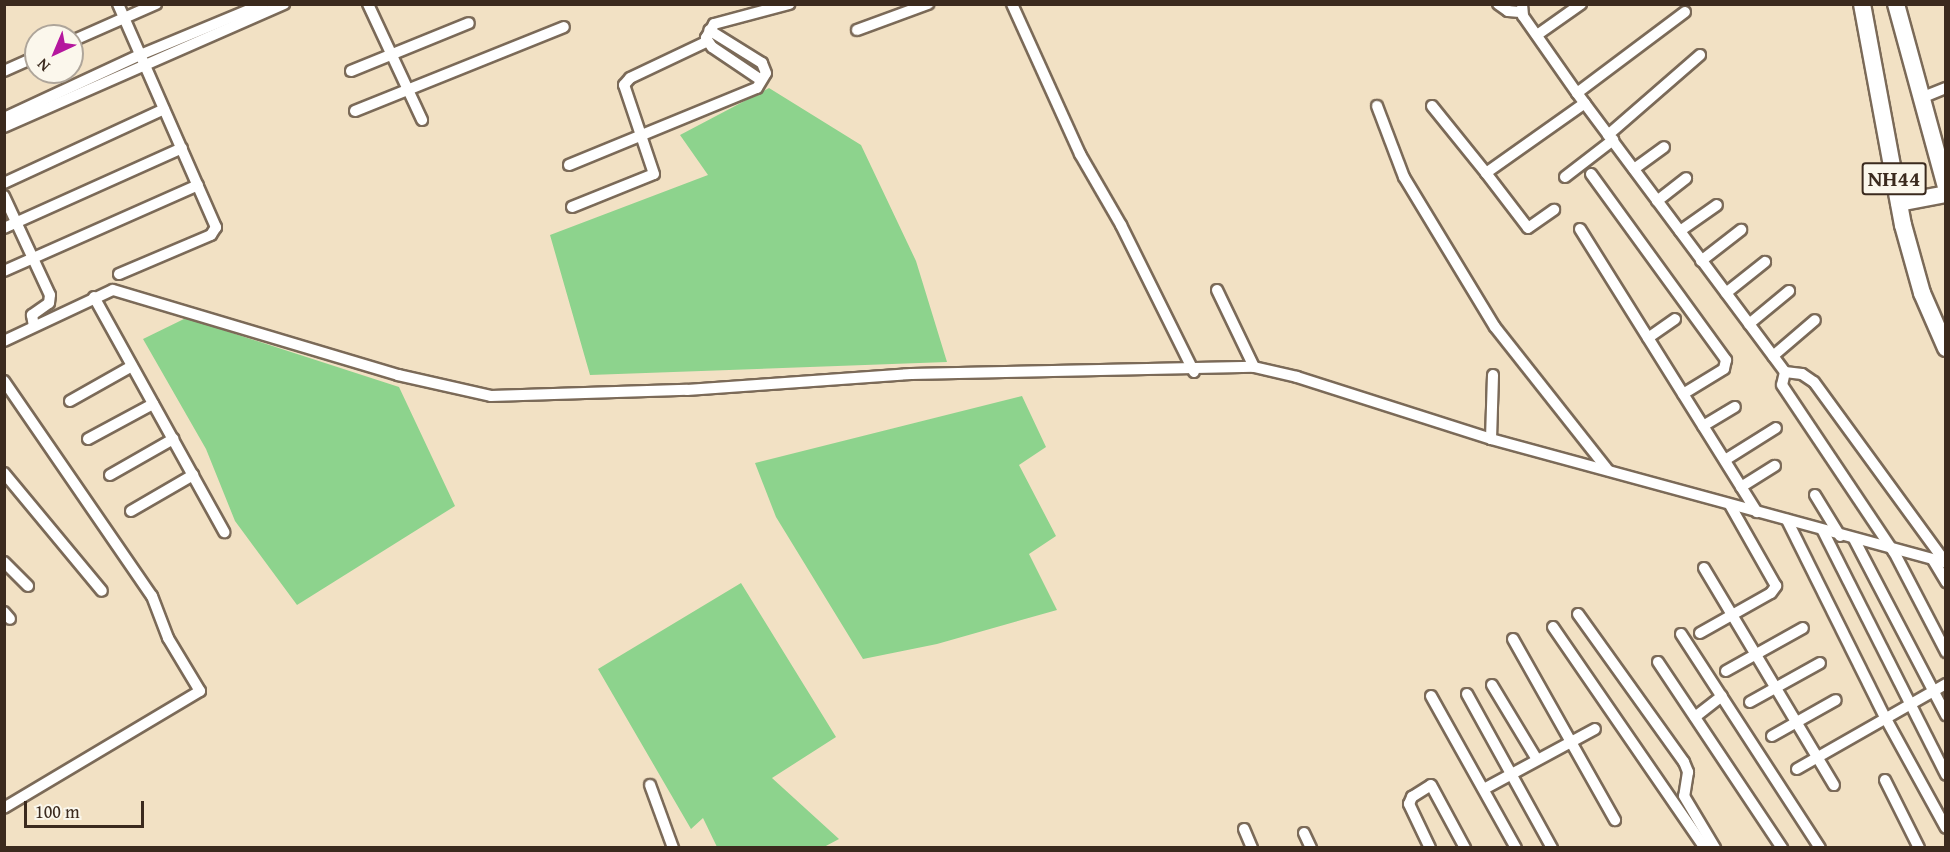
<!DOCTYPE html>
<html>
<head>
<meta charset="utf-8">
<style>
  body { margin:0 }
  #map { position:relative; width:1950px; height:852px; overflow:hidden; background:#f2e1c4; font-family:"Gentium Book Plus",serif }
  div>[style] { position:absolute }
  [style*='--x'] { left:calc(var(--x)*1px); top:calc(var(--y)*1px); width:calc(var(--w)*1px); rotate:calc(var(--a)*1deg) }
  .green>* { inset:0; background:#8dd38d }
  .roads { filter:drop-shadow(2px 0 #7b6a58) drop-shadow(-2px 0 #7b6a58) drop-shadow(0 2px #7b6a58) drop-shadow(0 -2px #7b6a58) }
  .minor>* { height:10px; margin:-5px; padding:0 5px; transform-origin:5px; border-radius:5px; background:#fff }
  .highway>* { height:16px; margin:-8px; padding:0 8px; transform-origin:8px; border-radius:8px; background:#fff }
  span { translate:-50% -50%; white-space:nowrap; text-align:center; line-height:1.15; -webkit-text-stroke:6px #fbf7ec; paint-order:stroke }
  .shield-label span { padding:2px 4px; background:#fbf7ec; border:2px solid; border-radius:4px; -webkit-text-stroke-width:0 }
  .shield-label { font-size:22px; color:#3b2a1e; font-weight:700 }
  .frame { position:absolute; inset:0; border:6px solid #3b2a1e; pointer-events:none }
  .north { position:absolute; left:24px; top:24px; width:60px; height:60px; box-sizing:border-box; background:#fbf7ec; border:2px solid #aea59a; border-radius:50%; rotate:224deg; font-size:16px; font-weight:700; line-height:24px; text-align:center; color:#3b2a1e }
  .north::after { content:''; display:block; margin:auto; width:21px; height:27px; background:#b5179e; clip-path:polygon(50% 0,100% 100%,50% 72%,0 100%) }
  .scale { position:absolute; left:24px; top:801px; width:120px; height:27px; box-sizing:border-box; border:3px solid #3b2a1e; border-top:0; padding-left:8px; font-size:18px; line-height:21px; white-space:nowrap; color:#3b2a1e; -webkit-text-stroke:4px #fbf7ec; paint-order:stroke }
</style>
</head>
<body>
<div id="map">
  <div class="green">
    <i style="clip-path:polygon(769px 88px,861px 145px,916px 261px,947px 362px,590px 375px,550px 235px,708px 175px,680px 135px)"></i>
    <i style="clip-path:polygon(186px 318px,399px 387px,455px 506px,297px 605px,235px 521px,206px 449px,143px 339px)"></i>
    <i style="clip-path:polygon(1022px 396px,1046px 447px,1019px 465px,1056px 536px,1029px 554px,1057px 610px,937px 644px,863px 659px,776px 517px,755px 463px)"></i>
    <i style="clip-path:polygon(741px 583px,836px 737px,772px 778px,839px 839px,824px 847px,717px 847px,703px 818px,691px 829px,598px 669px)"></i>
  </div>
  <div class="roads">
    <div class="minor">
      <i style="--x:118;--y:4;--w:244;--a:66.3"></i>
      <i style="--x:216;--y:227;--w:9;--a:122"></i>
      <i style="--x:211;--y:235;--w:100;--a:157"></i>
      <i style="--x:368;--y:4;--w:128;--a:65"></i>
      <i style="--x:1012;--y:4;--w:165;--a:65.6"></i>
      <i style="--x:1080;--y:154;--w:82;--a:60"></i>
      <i style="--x:1121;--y:225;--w:164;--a:63.6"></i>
      <i style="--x:1498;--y:4;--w:12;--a:35"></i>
      <i style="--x:1508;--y:11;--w:12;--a:5"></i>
      <i style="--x:1522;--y:4;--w:12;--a:85"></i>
      <i style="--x:1523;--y:16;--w:94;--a:55"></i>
      <i style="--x:1577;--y:93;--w:348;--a:53.3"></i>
      <i style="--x:1785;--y:372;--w:13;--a:103"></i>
      <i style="--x:1782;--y:385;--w:201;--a:56.2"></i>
      <i style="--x:1894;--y:552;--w:113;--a:62.5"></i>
      <i style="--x:857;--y:30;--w:76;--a:-20.1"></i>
      <i style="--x:1537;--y:35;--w:54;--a:-35.2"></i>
      <i style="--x:72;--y:41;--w:92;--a:-23.8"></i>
      <i style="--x:4;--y:71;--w:35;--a:-24"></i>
      <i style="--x:351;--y:71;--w:127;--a:-22.1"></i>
      <i style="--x:761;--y:80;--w:59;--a:-146"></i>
      <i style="--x:712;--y:47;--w:11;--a:-124"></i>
      <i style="--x:706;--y:38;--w:16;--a:-60"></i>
      <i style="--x:714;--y:24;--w:78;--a:-14.9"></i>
      <i style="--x:1577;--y:93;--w:135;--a:-36.9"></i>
      <i style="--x:1921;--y:98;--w:27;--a:-22"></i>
      <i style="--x:1377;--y:106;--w:76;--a:69.2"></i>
      <i style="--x:1404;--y:177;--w:175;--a:58.8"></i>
      <i style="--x:1495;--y:327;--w:182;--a:51.7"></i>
      <i style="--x:1432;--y:106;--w:86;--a:51.1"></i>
      <i style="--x:1486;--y:173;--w:121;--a:-35.3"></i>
      <i style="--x:355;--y:111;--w:225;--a:-21.9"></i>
      <i style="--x:4;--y:118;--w:150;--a:-24.9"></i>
      <i style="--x:140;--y:55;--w:133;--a:-22.5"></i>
      <i style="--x:4;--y:127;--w:306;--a:-23.7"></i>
      <i style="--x:1608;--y:135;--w:122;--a:-41"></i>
      <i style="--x:569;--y:165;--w:203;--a:-22.3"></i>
      <i style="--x:757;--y:88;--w:17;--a:-59"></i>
      <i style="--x:766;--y:73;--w:11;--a:-112"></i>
      <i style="--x:762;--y:63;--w:62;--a:-148.1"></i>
      <i style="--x:1634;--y:169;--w:37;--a:-36"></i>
      <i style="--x:1486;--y:173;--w:69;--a:52.6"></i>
      <i style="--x:1528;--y:228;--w:32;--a:-35"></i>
      <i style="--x:1591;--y:174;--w:230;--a:54"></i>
      <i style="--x:1726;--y:360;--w:9;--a:103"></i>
      <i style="--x:1724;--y:369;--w:48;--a:148.6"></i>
      <i style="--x:1565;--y:177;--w:61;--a:-37.6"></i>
      <i style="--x:4;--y:183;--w:176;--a:-24.8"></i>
      <i style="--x:4;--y:196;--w:109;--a:65.1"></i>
      <i style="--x:50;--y:295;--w:8;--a:97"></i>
      <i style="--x:49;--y:303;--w:21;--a:145"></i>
      <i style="--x:32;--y:315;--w:11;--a:80"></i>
      <i style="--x:1657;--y:201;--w:37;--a:-38"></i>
      <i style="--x:572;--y:207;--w:88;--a:-21.9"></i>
      <i style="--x:654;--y:174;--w:94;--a:-108.6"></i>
      <i style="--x:624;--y:85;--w:9;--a:-49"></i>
      <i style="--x:630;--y:78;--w:84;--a:-25.3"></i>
      <i style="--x:4;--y:228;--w:195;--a:-24.2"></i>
      <i style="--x:1580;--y:229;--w:334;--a:58"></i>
      <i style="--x:1680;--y:231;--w:45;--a:-35.1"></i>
      <i style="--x:1701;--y:261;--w:51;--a:-37.8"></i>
      <i style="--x:4;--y:271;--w:212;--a:-23.9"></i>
      <i style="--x:1217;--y:290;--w:85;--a:64.3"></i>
      <i style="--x:1726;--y:293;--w:50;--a:-38.5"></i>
      <i style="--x:94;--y:297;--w:269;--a:61"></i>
      <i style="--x:1749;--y:324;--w:52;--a:-39.5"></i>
      <i style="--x:1648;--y:338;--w:33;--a:-35"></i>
      <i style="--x:4;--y:341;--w:120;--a:-25.1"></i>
      <i style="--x:113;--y:290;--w:297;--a:16.6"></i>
      <i style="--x:398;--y:375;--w:95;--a:12.7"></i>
      <i style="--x:491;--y:396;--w:196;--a:-1.8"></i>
      <i style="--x:687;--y:390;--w:225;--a:-4.1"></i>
      <i style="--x:911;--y:374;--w:343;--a:-1.2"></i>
      <i style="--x:1254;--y:367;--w:44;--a:13.1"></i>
      <i style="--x:1297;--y:377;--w:204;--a:17.7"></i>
      <i style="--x:1491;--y:439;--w:472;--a:15.2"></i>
      <i style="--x:1773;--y:356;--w:55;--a:-40.6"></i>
      <i style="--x:1785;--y:372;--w:17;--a:7"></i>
      <i style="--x:1802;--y:374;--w:14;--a:34"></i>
      <i style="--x:1814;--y:382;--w:224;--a:53.9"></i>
      <i style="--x:4;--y:381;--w:261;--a:55.5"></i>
      <i style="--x:152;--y:596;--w:45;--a:69.1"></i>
      <i style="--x:168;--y:638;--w:62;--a:58.9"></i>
      <i style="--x:200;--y:691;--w:228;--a:149.2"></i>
      <i style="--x:70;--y:401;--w:71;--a:-29.4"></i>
      <i style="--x:1703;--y:426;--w:37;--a:-31"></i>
      <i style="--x:88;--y:439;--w:74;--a:-28.3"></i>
      <i style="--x:1491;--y:439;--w:64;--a:-88.2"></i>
      <i style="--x:1725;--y:460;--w:60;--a:-32.1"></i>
      <i style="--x:4;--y:473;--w:153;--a:50.3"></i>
      <i style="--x:110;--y:475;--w:73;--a:-29.7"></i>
      <i style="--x:1741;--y:487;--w:40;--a:-32"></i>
      <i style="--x:1815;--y:495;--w:48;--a:58.6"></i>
      <i style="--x:131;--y:511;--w:72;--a:-30.1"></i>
      <i style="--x:1787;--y:520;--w:222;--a:63.6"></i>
      <i style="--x:1886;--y:719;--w:124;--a:61.2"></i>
      <i style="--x:1823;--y:531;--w:273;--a:63.2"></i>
      <i style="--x:1854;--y:539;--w:199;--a:62.4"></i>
      <i style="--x:1933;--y:560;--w:26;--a:59"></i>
      <i style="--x:4;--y:562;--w:34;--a:45"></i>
      <i style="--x:1704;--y:568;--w:253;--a:59.1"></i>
      <i style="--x:4;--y:612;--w:9;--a:49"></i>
      <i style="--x:1578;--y:614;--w:182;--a:54.4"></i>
      <i style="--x:1684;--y:762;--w:11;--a:68"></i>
      <i style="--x:1688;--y:772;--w:24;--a:99"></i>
      <i style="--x:1684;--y:796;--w:61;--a:59.2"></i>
      <i style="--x:1553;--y:627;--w:268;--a:55.5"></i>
      <i style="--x:1700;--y:633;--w:81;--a:-29.4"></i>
      <i style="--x:1771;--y:593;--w:9;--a:-54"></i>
      <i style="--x:1776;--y:586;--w:93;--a:-119.6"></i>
      <i style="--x:1681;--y:634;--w:255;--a:57"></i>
      <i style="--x:1513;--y:639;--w:208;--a:60.6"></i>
      <i style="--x:1658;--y:662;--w:224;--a:56.3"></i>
      <i style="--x:1726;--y:671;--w:88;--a:-29.2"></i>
      <i style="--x:1492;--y:685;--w:85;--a:58.9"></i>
      <i style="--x:1467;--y:694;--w:176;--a:61.1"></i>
      <i style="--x:1431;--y:696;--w:174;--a:60.8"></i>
      <i style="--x:1750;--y:702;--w:80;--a:-29.1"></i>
      <i style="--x:1695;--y:717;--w:34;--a:-38"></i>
      <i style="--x:1772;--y:736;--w:73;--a:-29.4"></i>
      <i style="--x:1797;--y:769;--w:172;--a:-29.7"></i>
      <i style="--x:1885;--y:780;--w:76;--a:63.4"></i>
      <i style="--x:650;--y:785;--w:67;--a:69.9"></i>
      <i style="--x:1484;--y:789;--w:126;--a:-28.4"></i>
      <i style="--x:1244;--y:829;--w:21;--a:67"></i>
      <i style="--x:1304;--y:833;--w:17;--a:65"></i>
      <i style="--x:1430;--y:848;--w:49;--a:-115.5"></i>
      <i style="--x:1409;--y:804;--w:8;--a:-67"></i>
      <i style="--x:1412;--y:797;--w:22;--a:-32"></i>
      <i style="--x:1431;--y:785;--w:72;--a:61.6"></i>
    </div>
    <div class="highway">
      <i style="--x:1862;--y:4;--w:225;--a:79.5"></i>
      <i style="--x:1903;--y:225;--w:71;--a:74.4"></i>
      <i style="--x:1922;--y:293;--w:60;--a:66.4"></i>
      <i style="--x:1896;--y:4;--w:190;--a:74.7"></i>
      <i style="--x:1899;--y:203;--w:48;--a:-10.8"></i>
    </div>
  </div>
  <div class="shield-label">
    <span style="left:1894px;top:179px">NH44</span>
  </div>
  <div class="frame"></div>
  <div class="north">N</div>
  <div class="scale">100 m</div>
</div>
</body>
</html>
